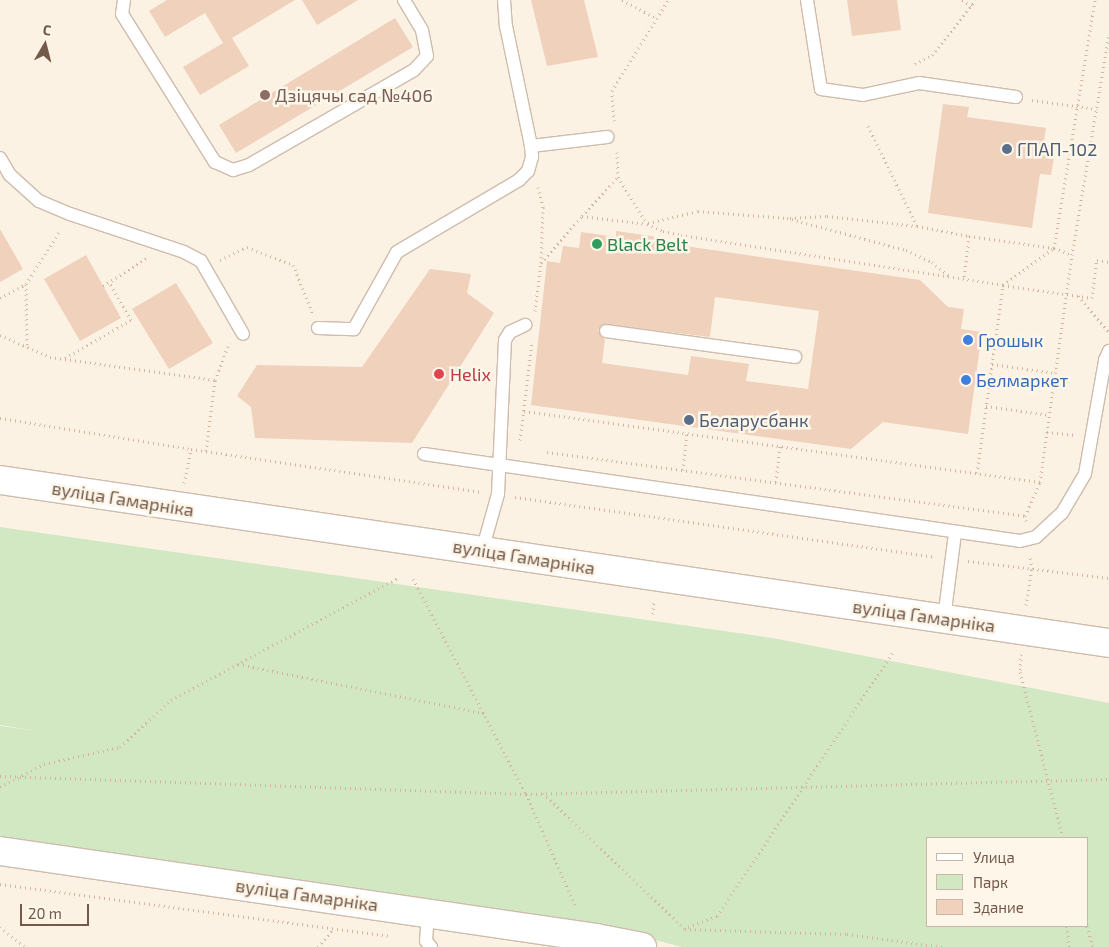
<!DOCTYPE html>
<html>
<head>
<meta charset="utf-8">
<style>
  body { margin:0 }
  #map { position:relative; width:1109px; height:947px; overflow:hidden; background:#fbf2e3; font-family:"Exo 2",sans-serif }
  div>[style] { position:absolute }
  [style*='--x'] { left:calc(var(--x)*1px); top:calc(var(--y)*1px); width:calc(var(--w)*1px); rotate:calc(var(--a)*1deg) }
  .green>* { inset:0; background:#d1e8c2 }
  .building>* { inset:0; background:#efd1bc }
  .path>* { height:3px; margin-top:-1.5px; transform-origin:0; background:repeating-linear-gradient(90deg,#d4b49f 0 1px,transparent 0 5px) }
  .roads { filter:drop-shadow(1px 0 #cebcad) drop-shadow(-1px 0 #cebcad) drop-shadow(0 1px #cebcad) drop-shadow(0 -1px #cebcad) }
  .service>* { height:12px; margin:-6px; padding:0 6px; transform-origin:6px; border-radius:6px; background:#fff }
  .tertiary>* { height:28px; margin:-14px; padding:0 14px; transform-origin:14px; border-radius:14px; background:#fff }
  .secondary>* { height:28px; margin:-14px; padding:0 14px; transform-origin:14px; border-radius:14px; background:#fff }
  .dots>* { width:14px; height:14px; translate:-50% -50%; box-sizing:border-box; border:2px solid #fef6e9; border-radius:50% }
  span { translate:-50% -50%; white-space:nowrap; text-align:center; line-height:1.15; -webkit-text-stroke:5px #fef6e9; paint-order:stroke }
  .education-label { font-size:18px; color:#785e54 }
  .left { translate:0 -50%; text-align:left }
  .service-label { font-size:18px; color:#4e5e75 }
  .leisure-label { font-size:18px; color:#27864d }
  .shop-label { font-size:18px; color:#366cbe }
  .health-label { font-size:18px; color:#be3a42 }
  .street-label { font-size:18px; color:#72594a }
  .legend { position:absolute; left:926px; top:837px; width:162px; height:90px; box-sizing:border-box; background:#fef6e9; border:1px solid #c6b7a9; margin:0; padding:6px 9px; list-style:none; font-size:15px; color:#72594a }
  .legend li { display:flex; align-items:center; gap:10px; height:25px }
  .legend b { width:25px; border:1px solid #c6b7a9 }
  .north { position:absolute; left:20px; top:20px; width:50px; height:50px; -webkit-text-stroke:4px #fef6e9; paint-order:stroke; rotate:8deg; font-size:14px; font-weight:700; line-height:20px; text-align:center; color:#72594a }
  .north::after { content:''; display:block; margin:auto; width:18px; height:22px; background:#72594a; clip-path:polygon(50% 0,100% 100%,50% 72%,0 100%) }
  .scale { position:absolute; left:20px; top:904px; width:69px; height:22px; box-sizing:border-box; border:2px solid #72594a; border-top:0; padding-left:6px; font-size:15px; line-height:18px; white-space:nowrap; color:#72594a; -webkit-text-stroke:4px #fef6e9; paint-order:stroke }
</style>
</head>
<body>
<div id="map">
  <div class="green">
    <i style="clip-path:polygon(evenodd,0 527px,772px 638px,1109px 703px,1109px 947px,682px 947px,617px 930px,0 841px,0 726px,37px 731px,0 725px,0 527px,928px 838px,1088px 838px,1088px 926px,928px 926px,928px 838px)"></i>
  </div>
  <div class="building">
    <i style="clip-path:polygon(167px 0,295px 0,232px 38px,249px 66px,200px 95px,183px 67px,223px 43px,205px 13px,165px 37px,149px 11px)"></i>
    <i style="clip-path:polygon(302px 0,358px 0,317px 25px)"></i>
    <i style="clip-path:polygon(531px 0,584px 0,598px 57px,547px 66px)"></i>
    <i style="clip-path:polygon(847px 0,897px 0,901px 30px,852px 36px)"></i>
    <i style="clip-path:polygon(395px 18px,413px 47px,236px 153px,219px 125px)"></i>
    <i style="clip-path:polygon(943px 104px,969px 107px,967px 117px,1046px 128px,1042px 155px,1054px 157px,1051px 175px,1040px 174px,1032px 228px,928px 213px)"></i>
    <i style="clip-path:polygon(0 229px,23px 269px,0 282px)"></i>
    <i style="clip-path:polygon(evenodd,616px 231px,657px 237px,657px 242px,920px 280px,948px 307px,964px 309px,961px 329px,982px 332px,968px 434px,883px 422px,851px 449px,531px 405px,547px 261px,560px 263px,563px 246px,579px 248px,581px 232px,616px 237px,616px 231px,715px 297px,819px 311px,808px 389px,746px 381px,749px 364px,691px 356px,688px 375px,602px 363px,605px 339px,601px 337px,598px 330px,603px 324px,710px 337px,715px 297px)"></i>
    <i style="clip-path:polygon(86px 255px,121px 318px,80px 341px,44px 279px)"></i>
    <i style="clip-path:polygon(430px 269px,471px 274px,467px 293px,494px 313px,412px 443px,255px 438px,251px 407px,237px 396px,257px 365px,362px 367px)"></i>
    <i style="clip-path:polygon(176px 283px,213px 343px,169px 369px,132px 309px)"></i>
  </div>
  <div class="path">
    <i style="--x:622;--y:0;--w:38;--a:28"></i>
    <i style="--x:962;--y:0;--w:12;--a:31"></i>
    <i style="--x:915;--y:64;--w:19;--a:-28"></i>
    <i style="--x:932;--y:55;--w:70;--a:-51.3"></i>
    <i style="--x:1032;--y:100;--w:65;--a:8"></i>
    <i style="--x:614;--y:121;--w:30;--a:-94"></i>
    <i style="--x:612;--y:91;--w:107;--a:-58.4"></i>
    <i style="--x:868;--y:126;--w:111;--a:63.9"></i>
    <i style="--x:917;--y:226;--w:53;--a:10.9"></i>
    <i style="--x:969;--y:236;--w:42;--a:96.8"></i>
    <i style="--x:617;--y:152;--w:25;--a:88"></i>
    <i style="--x:618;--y:177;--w:55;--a:58.3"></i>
    <i style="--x:538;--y:187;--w:21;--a:76"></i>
    <i style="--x:543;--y:207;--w:56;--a:92"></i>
    <i style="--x:582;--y:216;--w:53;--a:-47.3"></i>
    <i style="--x:790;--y:218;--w:37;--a:-3"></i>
    <i style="--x:827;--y:216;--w:90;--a:6.4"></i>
    <i style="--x:648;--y:223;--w:51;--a:-13.5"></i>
    <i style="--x:698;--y:211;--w:89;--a:4.5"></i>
    <i style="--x:787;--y:218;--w:123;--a:15.1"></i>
    <i style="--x:906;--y:250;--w:29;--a:25"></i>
    <i style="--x:932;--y:262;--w:21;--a:39"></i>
    <i style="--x:969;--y:236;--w:86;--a:8"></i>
    <i style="--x:1054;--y:248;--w:251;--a:-80.6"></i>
    <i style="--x:220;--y:260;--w:30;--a:-26"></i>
    <i style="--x:247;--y:247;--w:49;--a:21.4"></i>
    <i style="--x:293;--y:265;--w:53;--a:67.8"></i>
    <i style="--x:26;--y:284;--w:62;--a:89.1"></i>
    <i style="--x:103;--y:286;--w:52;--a:-32.5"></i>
    <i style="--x:1078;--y:296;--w:48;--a:49.3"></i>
    <i style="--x:0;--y:298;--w:30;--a:-28"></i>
    <i style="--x:26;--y:284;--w:65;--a:-57.5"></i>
    <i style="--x:535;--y:311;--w:48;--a:-82.9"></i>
    <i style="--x:541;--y:263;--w:62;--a:-48.9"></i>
    <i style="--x:582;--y:216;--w:65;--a:7"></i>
    <i style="--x:647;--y:224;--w:17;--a:24"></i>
    <i style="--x:663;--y:231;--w:18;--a:13"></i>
    <i style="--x:681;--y:235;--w:326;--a:8.8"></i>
    <i style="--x:1003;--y:285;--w:63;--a:-36"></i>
    <i style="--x:1054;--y:248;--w:19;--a:21"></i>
    <i style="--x:0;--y:335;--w:55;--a:23.7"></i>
    <i style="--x:50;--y:357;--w:167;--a:7.9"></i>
    <i style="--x:65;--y:358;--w:76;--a:-29.9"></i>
    <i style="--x:131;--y:320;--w:44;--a:-120.1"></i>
    <i style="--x:992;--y:364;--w:64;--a:8.1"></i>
    <i style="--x:986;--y:406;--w:64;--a:8.1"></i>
    <i style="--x:524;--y:411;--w:521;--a:7.83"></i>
    <i style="--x:0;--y:418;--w:193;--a:9.2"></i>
    <i style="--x:191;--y:449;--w:294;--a:8.4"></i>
    <i style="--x:1047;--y:432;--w:27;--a:6"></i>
    <i style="--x:520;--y:440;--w:99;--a:-83"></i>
    <i style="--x:206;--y:451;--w:72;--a:-82.8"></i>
    <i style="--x:215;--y:380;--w:40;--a:-69"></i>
    <i style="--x:547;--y:452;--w:482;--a:7.6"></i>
    <i style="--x:683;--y:470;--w:37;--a:-84"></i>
    <i style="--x:977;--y:473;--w:190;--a:-82.1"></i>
    <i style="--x:1003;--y:285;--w:90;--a:8.3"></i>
    <i style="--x:1092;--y:298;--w:38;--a:-83"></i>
    <i style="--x:1097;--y:260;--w:12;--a:9"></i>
    <i style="--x:776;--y:482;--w:36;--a:-84"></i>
    <i style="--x:184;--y:483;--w:35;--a:-78"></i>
    <i style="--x:515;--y:497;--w:424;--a:8.1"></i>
    <i style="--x:1026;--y:521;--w:5;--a:-101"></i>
    <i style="--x:1025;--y:516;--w:37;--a:-66"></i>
    <i style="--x:1040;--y:482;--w:229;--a:-82"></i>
    <i style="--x:1072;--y:255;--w:225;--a:-80.5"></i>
    <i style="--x:968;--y:561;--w:142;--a:6.9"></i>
    <i style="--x:413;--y:579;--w:243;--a:62.3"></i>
    <i style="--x:526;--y:794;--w:121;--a:66.2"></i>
    <i style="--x:1026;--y:605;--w:36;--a:-81"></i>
    <i style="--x:1032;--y:569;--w:12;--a:-99"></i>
    <i style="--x:653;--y:614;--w:14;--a:-86"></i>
    <i style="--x:1021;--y:654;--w:18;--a:93"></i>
    <i style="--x:1020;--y:672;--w:171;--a:75.5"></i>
    <i style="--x:238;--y:664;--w:251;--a:11.3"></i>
    <i style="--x:0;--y:776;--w:526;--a:1.96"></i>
    <i style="--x:526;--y:794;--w:583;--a:-1.47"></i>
    <i style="--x:0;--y:787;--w:50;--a:-27.6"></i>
    <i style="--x:44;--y:764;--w:78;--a:-12.6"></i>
    <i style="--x:120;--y:747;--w:69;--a:-42.7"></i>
    <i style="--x:171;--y:700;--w:259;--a:-28.3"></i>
    <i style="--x:543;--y:793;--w:197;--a:43.8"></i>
    <i style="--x:685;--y:929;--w:162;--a:1.8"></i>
    <i style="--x:847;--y:934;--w:96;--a:7.8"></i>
    <i style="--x:0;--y:884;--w:392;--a:7.6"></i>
    <i style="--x:1067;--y:926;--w:21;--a:85"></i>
    <i style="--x:1087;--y:926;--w:22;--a:74"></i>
    <i style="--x:0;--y:927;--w:33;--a:38"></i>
    <i style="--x:688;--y:927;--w:31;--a:-21"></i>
    <i style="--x:717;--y:916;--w:317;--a:-56.3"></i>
    <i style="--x:318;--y:947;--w:23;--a:-50"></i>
  </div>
  <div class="roads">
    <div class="service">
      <i style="--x:124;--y:0;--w:14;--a:98"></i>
      <i style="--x:122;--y:14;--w:175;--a:57.9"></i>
      <i style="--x:215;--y:162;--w:20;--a:24"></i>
      <i style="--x:233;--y:170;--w:17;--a:-17"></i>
      <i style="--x:249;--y:165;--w:190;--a:-29.9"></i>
      <i style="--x:414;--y:70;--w:19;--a:-47"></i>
      <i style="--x:427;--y:56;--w:26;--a:-101"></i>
      <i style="--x:422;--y:30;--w:35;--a:-121"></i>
      <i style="--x:504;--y:0;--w:26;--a:86"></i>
      <i style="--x:506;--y:26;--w:123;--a:78.2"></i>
      <i style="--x:531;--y:146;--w:77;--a:-6.8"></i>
      <i style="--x:807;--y:0;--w:90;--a:81.1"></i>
      <i style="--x:821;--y:89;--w:42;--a:8.1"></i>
      <i style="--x:863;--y:95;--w:57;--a:-12.1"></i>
      <i style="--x:919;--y:83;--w:98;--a:8.2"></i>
      <i style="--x:0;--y:158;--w:20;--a:60"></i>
      <i style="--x:10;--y:175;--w:39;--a:42"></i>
      <i style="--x:39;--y:201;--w:34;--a:23"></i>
      <i style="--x:70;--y:214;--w:120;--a:18.4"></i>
      <i style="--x:184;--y:252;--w:19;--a:28"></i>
      <i style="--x:201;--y:261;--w:84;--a:60.1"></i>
      <i style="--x:318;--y:328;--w:36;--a:2"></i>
      <i style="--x:354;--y:329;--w:88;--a:-60.8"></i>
      <i style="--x:397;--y:252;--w:142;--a:-30.5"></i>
      <i style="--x:519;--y:180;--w:13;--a:-45"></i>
      <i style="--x:528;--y:171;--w:15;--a:-74"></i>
      <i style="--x:532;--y:157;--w:11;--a:-95"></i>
      <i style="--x:606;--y:331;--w:191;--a:7.8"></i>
      <i style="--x:424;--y:454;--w:602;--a:8.3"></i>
      <i style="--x:1020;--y:541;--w:16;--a:-14"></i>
      <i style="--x:1036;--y:537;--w:35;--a:-43"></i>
      <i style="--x:1062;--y:513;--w:45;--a:-59.5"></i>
      <i style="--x:1085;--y:474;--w:116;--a:-80"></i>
      <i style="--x:1105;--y:360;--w:10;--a:-66"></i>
      <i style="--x:482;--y:551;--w:59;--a:-74.3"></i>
      <i style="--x:498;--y:494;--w:154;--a:-87.4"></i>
      <i style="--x:505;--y:340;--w:9;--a:-58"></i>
      <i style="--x:510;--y:332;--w:17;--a:-25"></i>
      <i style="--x:944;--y:619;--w:87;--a:-82.7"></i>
      <i style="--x:428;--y:913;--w:28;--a:94"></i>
      <i style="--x:426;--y:941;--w:8;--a:50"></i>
    </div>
    <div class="tertiary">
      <i style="--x:0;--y:851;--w:602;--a:8.3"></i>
      <i style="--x:596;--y:938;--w:47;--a:11.1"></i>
    </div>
    <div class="secondary">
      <i style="--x:0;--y:480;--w:1121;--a:8.36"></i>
    </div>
  </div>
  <div class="dots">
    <i style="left:265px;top:95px;background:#8d6e63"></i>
    <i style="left:1007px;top:149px;background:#5c6f8a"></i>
    <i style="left:597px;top:244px;background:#2e9e5b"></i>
    <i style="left:968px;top:340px;background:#3f7fe0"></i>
    <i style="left:439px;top:374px;background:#e0444e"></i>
    <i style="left:966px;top:380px;background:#3f7fe0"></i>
    <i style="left:689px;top:420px;background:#5c6f8a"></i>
  </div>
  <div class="education-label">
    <span class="left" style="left:275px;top:95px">Дзіцячы сад №406</span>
  </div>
  <div class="service-label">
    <span class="left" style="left:1017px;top:149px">ГПАП-102</span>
    <span class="left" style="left:699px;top:420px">Беларусбанк</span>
  </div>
  <div class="leisure-label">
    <span class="left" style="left:607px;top:244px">Black Belt</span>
  </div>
  <div class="shop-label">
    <span class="left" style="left:978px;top:340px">Грошык</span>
    <span class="left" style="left:976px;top:380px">Белмаркет</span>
  </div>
  <div class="health-label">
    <span class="left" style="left:450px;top:374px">Helix</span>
  </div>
  <div class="street-label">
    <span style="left:123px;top:499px;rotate:9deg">вуліца Гамарніка</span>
    <span style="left:524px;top:557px;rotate:9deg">вуліца Гамарніка</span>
    <span style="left:924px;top:616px;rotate:8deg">вуліца Гамарніка</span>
    <span style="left:307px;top:895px;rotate:8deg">вуліца Гамарніка</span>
  </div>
  <ul class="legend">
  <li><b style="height:6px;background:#fff"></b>Улица</li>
  <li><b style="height:14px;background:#d1e8c2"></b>Парк</li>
  <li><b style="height:14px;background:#efd1bc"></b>Здание</li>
  </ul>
  <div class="north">С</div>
  <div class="scale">20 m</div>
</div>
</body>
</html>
